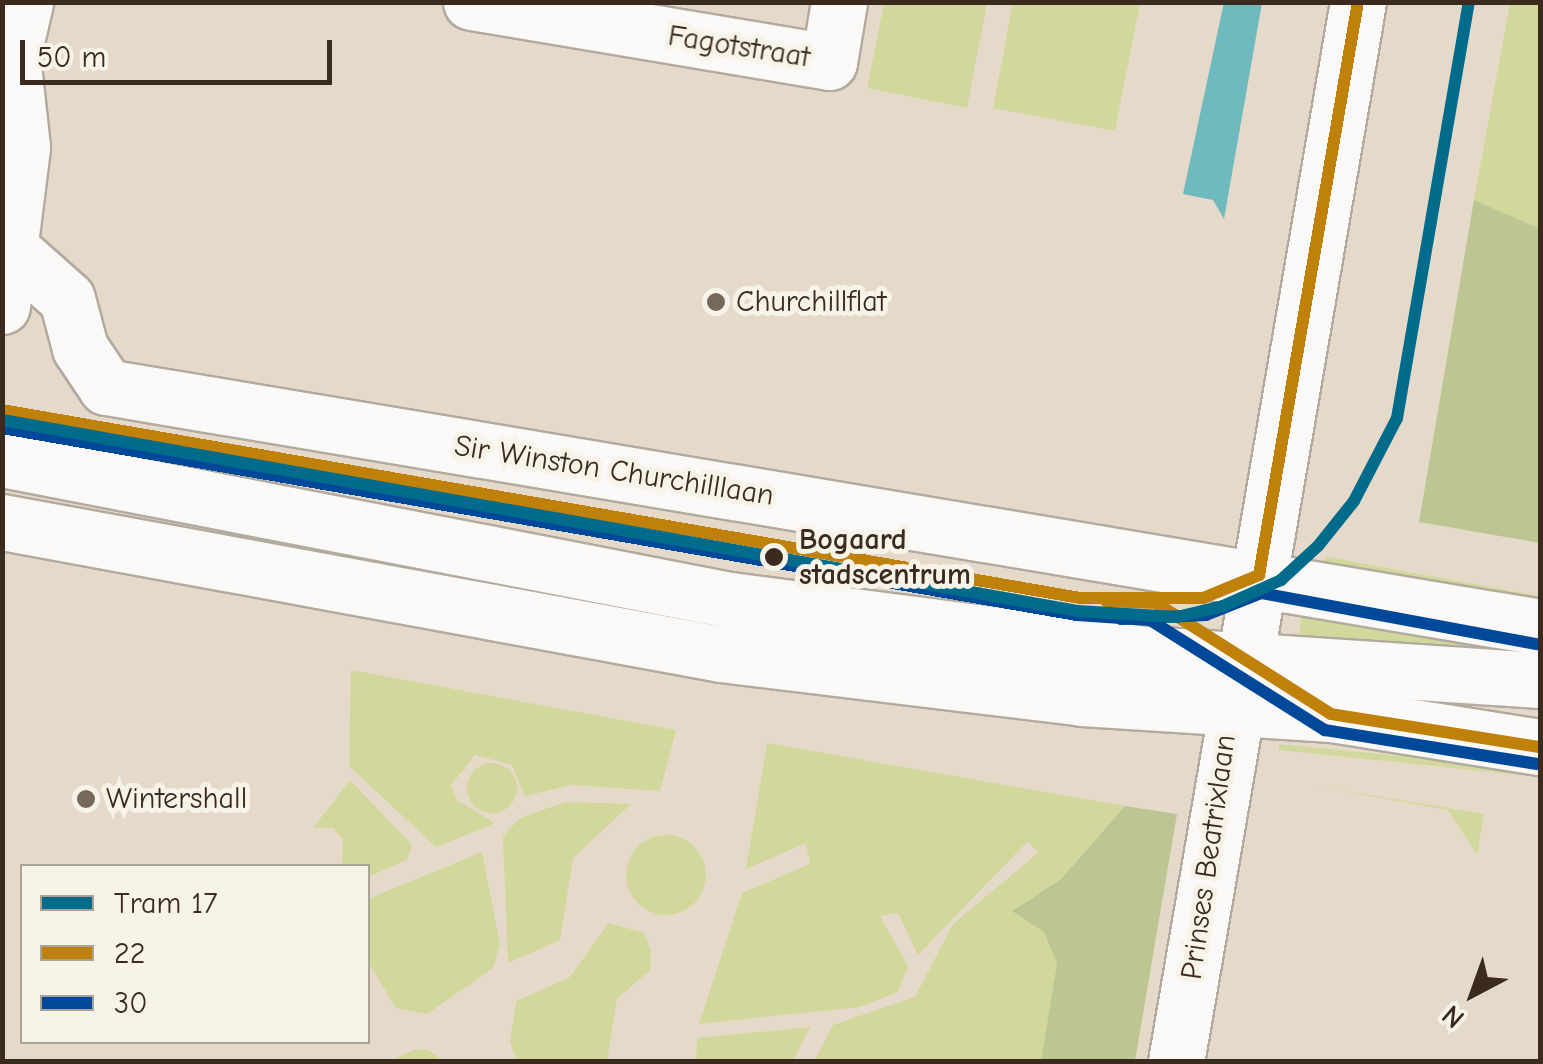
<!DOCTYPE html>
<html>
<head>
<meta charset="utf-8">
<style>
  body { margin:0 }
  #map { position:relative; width:1543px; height:1064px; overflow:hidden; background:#e5dac9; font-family:"Comic Neue",sans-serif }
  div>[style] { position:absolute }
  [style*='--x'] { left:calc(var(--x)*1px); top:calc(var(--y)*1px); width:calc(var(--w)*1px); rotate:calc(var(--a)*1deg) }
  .green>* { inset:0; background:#d2d79b }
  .round { border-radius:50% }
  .forest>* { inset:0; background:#bbc693 }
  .water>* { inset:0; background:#6fbabe }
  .roads { filter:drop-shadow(2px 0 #b2aa9e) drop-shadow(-2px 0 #b2aa9e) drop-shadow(0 2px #b2aa9e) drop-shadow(0 -2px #b2aa9e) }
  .minor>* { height:55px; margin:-27.5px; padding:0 27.5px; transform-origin:27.5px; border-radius:27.5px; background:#fbf9f7 }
  .major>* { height:55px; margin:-27.5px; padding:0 27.5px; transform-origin:27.5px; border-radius:27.5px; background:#fbf9f7 }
  .bus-1>* { height:12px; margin:-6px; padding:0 6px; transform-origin:6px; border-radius:6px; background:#bf8109 }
  .bus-2>* { height:12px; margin:-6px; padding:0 6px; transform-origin:6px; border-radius:6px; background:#004899 }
  .tram-1>* { height:12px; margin:-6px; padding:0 6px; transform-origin:6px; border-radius:6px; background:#006b8b }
  .dots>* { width:28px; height:28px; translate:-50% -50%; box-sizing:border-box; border:5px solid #f7f3e8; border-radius:50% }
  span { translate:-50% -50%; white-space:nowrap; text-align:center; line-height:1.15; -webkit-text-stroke:10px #f7f3e8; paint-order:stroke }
  .street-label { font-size:30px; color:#3b2a1e }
  .poi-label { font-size:30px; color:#3b2a1e }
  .left { translate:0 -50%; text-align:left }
  .stop-label { font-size:30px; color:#3b2a1e; font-weight:700 }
  .frame { position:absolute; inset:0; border:5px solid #3b2a1e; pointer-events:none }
  .legend { position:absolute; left:20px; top:864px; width:350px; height:180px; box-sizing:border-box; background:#f7f3e8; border:2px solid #aca397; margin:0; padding:12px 18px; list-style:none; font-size:30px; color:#3b2a1e }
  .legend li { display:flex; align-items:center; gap:20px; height:50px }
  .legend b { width:50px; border:2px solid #aca397 }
  .north { position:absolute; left:1423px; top:944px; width:100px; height:100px; -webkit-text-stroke:8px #f7f3e8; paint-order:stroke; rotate:221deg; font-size:28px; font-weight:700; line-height:40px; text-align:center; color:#3b2a1e }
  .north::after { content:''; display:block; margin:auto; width:35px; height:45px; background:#3b2a1e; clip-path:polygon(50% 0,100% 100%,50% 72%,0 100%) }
  .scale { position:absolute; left:20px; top:40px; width:312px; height:45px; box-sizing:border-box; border:5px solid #3b2a1e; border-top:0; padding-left:12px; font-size:30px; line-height:35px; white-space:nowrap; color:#3b2a1e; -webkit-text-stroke:8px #f7f3e8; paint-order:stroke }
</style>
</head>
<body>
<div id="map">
  <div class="green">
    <i style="clip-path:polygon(884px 3px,987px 3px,967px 108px,867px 88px)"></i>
    <i style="clip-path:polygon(1013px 3px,1140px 3px,1115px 131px,993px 108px)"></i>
    <i style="clip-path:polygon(1510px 3px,1540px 3px,1540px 229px,1474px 200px)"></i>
    <i style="clip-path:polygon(1327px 557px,1540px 596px,1540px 617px,1308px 577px)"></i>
    <i style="clip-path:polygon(1302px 606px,1540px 652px,1298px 649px)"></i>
    <i style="clip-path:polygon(351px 670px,676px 730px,660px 791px,571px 785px,525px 796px,512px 765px,475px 755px,451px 785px,458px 801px,495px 823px,436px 847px,349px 766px)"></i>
    <i style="clip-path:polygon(767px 743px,1125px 806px,1061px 879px,1013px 910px,1044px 932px,1057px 963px,1041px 1061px,814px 1061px,833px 1025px,915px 997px,953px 924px,1038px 853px,1028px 841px,918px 955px,898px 913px,880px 916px,908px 966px,898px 992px,859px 1007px,699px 1024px,742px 893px,810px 864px,806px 843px,746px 869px)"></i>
    <i style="clip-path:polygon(1279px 744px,1540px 770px,1540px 777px,1279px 750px)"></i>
    <i class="round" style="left:467px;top:763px;width:50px;height:50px"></i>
    <i style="clip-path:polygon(350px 780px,412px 845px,407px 860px,368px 877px,368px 866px,342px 866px,343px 840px,333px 828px,313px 828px)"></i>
    <i style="clip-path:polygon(1309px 785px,1484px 814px,1477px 855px,1448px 810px)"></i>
    <i style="clip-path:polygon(565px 802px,631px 804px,573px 858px,560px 940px,508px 963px,503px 836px,520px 818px)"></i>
    <i class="round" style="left:626px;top:835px;width:80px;height:80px"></i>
    <i style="clip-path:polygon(482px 852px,500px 944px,493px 968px,427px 1014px,396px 1008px,368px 962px,368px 899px)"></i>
    <i style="clip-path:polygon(609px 923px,644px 933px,651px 950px,650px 970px,617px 999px,607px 1061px,517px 1061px,510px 1042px,516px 1001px,569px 978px)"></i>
    <i style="clip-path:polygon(810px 1027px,793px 1061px,696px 1061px,697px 1038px)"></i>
    <i style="clip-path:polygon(416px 1049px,428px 1050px,444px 1061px,390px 1061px)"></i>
  </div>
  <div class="forest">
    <i style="clip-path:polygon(1474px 200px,1540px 229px,1540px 543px,1419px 522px)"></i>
    <i style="clip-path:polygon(1125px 806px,1177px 814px,1135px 1061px,1041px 1061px,1057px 963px,1044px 932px,1012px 911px,1061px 879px)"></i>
  </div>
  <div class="water">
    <i style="clip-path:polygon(1224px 2px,1262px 3px,1224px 219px,1213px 200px,1183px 194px)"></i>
  </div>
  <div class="roads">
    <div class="minor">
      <i style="--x:471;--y:2;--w:363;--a:9.5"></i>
      <i style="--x:829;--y:62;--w:61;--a:-80.5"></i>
      <i style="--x:2;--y:102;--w:103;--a:-77"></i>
      <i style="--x:2;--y:241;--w:87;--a:41.7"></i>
      <i style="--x:67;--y:299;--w:51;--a:75.1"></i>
      <i style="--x:80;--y:348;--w:47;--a:56.3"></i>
      <i style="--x:106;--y:387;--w:1454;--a:9.5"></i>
      <i style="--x:2;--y:306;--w:160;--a:-82.8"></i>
      <i style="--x:22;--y:147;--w:72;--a:-96.3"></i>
      <i style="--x:2;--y:459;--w:742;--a:10.96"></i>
      <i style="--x:730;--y:600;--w:421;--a:7.4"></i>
      <i style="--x:1148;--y:654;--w:393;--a:3.8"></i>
      <i style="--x:2;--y:522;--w:731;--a:10.4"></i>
      <i style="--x:721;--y:654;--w:364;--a:6.9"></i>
      <i style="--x:1082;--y:698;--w:250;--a:3.7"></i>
      <i style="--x:1331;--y:714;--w:212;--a:9"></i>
    </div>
    <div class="major">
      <i style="--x:1176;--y:1062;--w:1076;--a:-80.26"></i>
    </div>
  </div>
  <div class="bus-1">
    <i style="--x:2;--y:410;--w:1094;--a:9.89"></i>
    <i style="--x:1080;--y:598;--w:123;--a:0"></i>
    <i style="--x:1203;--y:598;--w:61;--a:-22.3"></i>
    <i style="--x:1259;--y:575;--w:581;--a:-80.2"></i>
    <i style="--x:1106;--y:601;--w:50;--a:2.3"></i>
    <i style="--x:1156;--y:603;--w:207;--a:32.4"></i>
    <i style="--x:1331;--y:714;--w:212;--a:9"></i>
  </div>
  <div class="bus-2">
    <i style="--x:2;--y:428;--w:1091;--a:9.87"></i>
    <i style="--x:1077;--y:615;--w:73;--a:3.9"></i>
    <i style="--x:1150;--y:620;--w:207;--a:32.2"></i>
    <i style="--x:1325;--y:730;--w:215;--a:9.1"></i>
    <i style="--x:1121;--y:619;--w:85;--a:-2.7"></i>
    <i style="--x:1206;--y:615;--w:59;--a:-21.8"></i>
    <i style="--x:1261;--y:593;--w:281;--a:10.5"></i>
  </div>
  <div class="tram-1">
    <i style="--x:2;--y:420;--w:1092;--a:10.07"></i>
    <i style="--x:1077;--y:611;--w:100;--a:3.4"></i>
    <i style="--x:1177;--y:617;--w:47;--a:-13.4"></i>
    <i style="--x:1223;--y:606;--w:64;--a:-24.1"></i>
    <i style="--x:1281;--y:580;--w:50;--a:-42.6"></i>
    <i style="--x:1318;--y:546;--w:58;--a:-51.3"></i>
    <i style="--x:1354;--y:501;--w:93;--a:-62.6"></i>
    <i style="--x:1397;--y:418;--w:422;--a:-80.2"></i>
  </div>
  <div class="dots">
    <i style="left:716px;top:302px;background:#76685a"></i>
    <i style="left:774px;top:557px;background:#3b2a1e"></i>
    <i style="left:86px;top:799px;background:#76685a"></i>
  </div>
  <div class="street-label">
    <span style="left:739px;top:47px;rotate:9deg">Fagotstraat</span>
    <span style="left:614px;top:471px;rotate:9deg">Sir Winston Churchilllaan</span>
    <span style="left:1209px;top:857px;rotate:-82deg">Prinses Beatrixlaan</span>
  </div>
  <div class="poi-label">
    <span class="left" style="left:736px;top:302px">Churchillflat</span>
    <span class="left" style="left:106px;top:799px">Wintershall</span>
  </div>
  <div class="stop-label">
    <span class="left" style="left:799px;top:557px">Bogaard<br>stadscentrum</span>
  </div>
  <div class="frame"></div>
  <ul class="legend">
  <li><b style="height:12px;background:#006b8b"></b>Tram 17</li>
  <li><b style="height:12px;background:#bf8109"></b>22</li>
  <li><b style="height:12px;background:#004899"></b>30</li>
  </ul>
  <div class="north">N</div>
  <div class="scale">50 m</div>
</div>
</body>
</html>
